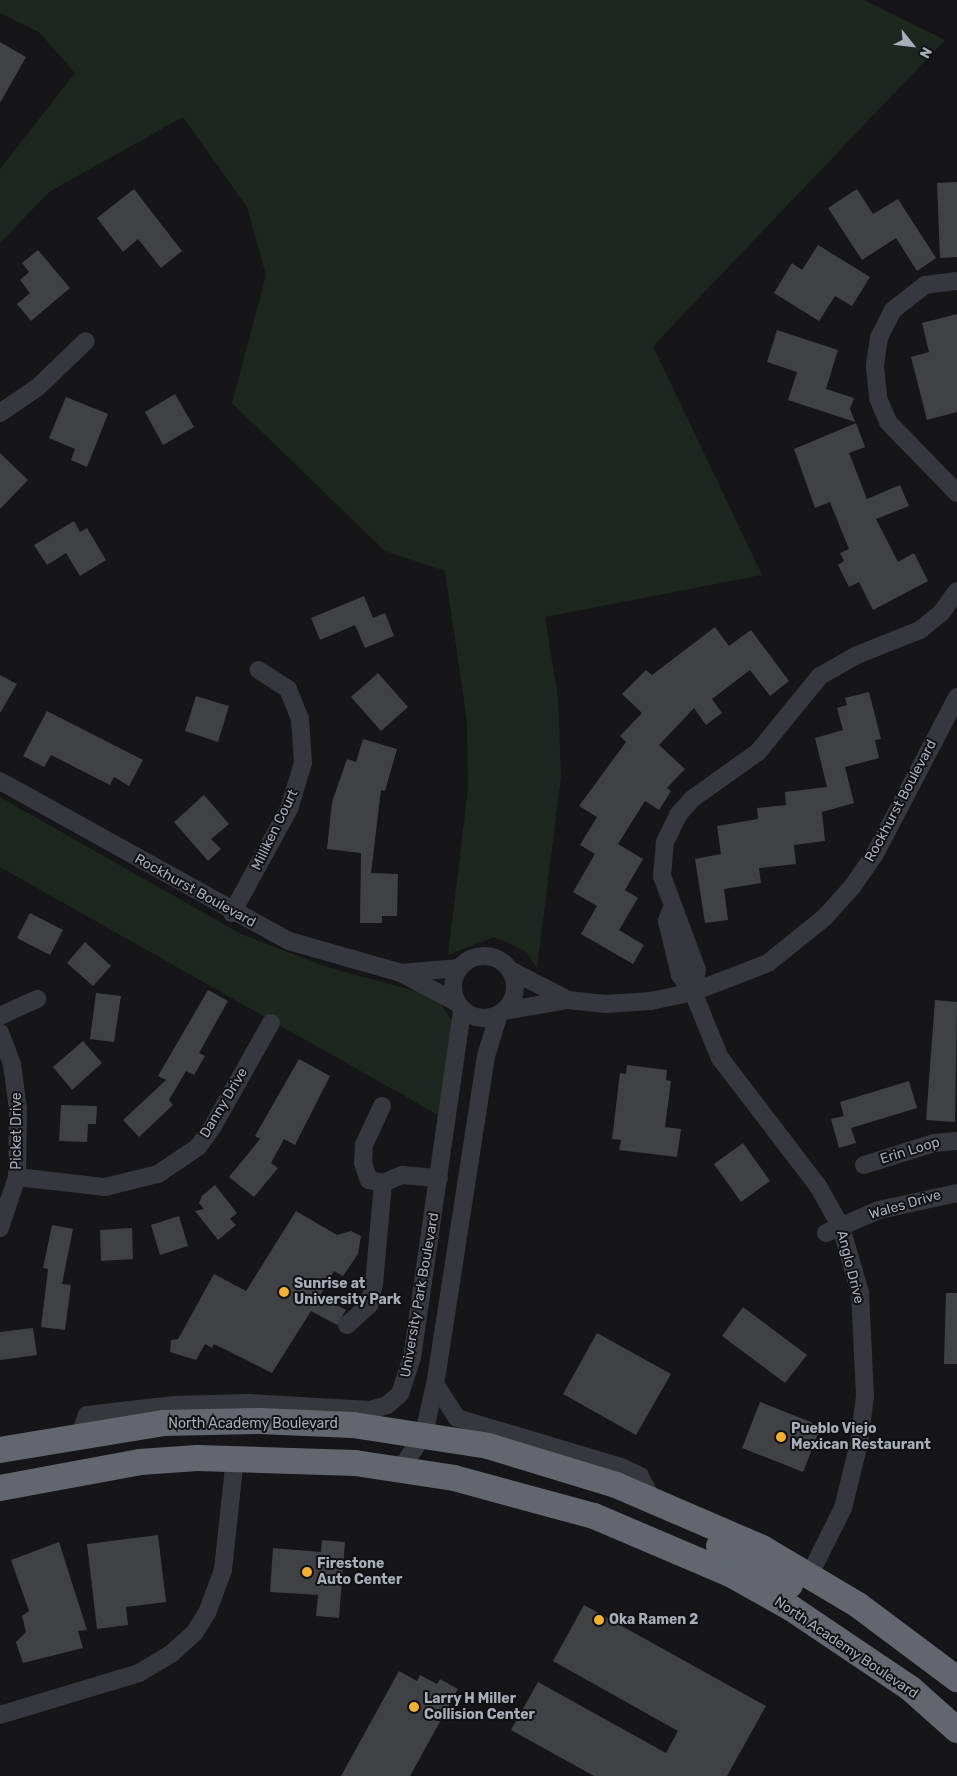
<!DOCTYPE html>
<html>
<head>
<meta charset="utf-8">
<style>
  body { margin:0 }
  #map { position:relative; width:957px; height:1776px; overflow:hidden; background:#161618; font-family:Rubik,sans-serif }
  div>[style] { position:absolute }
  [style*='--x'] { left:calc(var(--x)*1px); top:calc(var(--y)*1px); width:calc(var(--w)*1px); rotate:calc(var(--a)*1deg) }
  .green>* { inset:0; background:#1e261f }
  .building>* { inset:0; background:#404145 }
  .minor>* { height:18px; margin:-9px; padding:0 9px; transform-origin:9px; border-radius:9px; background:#37383d }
  .minor>.ring { margin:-9px; padding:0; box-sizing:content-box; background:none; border:18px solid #37383d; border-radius:50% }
  .highway>* { height:26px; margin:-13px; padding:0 13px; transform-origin:13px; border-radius:13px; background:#63666e }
  .dots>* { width:14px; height:14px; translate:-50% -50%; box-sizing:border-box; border:2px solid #111113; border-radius:50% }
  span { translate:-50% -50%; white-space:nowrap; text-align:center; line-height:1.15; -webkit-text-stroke:4px #111113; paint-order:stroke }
  .street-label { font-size:14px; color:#a8adb8 }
  .poi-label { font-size:14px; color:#a8adb8; font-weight:700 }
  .left { translate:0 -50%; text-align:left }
  .north { position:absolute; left:887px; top:20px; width:50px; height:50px; -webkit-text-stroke:4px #111113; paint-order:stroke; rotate:119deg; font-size:14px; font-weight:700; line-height:20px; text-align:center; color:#a8adb8 }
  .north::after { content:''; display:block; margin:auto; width:18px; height:22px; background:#a8adb8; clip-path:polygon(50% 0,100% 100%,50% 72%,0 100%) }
</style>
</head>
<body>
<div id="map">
  <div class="green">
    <i style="clip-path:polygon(0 0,864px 0,945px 40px,653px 346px,762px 575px,545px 617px,558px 698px,561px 777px,537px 968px,525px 951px,494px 937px,448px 955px,468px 789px,467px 721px,445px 571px,385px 551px,232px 403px,266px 275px,247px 207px,183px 117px,49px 192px,0 243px,0 169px,75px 73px,39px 32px,0 13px)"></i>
    <i style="clip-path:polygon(0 797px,241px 934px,327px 967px,437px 997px,453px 1023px,440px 1116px,0 867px)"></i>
  </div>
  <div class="building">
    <i style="clip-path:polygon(0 42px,26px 57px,0 103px)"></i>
    <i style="clip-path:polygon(957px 182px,957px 257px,940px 258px,937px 183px)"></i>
    <i style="clip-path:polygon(134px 189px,182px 251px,161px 268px,138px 239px,123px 252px,97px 218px)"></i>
    <i style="clip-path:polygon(857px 189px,873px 214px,898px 199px,936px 258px,917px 271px,896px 238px,862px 260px,828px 208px)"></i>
    <i style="clip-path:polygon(818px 245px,870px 277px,852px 306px,835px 296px,819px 321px,774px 293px,792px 263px,802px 270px)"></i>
    <i style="clip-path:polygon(38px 250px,70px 288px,31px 321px,17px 304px,30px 293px,20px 280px,29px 272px,22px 263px)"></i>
    <i style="clip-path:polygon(957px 314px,957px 412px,927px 420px,911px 357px,929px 352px,922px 323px)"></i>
    <i style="clip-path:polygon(777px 330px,838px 350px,826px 389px,854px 398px,850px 409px,855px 422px,788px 400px,797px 372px,767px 362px)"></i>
    <i style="clip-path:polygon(175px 394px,194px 427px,163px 445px,145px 412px)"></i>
    <i style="clip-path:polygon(66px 397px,108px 414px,87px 467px,71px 460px,75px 449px,49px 438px)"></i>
    <i style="clip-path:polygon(856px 423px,865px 447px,849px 453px,867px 499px,900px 485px,909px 506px,876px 519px,898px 562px,914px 553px,928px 581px,873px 610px,859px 582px,849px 587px,838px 565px,844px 561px,840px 553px,849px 549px,830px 502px,815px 508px,794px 449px)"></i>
    <i style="clip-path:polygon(0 453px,28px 480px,0 509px)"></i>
    <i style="clip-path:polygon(74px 521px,80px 532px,87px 528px,106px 560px,80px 576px,66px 553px,47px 565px,34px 545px)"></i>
    <i style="clip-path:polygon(364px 596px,373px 618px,385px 613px,394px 636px,365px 648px,355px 625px,320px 640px,311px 618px)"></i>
    <i style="clip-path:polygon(715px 627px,729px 646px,751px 630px,789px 681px,770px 696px,750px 670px,712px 699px,722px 713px,706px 725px,694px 708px,659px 745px,685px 769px,667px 788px,671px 791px,659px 810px,645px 801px,618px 844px,643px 859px,625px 890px,638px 898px,619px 930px,644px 945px,633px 964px,581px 934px,597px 906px,573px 892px,595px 854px,580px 845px,597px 817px,579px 806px,626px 742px,620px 736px,642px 713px,622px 694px,646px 670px,652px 675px)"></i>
    <i style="clip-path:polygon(378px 673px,408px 707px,381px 731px,351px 697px)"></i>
    <i style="clip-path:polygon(0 675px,17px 684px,0 713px)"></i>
    <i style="clip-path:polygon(869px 692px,881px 739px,875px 740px,879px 758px,845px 767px,854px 803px,822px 812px,825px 841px,794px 845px,796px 864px,759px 868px,761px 883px,724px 889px,728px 920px,705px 923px,695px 859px,721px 854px,717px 826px,758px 819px,757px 808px,786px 805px,785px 792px,827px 787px,815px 738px,843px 730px,837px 708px,847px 705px,845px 698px)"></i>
    <i style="clip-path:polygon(196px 696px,229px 706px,218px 742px,185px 731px)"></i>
    <i style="clip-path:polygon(47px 711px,143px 760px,129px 786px,114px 777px,110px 785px,51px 755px,44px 767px,23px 756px)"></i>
    <i style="clip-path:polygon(363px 739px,397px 749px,385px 791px,381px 790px,371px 873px,398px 874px,397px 916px,382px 916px,382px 923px,360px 923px,361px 853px,327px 849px,332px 802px,347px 759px,356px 762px)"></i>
    <i style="clip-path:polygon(204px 795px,229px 824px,211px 839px,221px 849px,208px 861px,174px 822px)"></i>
    <i style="clip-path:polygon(30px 913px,63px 930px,50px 955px,17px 938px)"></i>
    <i style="clip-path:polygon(85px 942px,111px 966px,93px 986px,67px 963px)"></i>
    <i style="clip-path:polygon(208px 990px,228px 1001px,199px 1053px,205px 1056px,194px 1075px,186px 1071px,169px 1100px,173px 1105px,139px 1137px,123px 1120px,166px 1080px,158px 1076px)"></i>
    <i style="clip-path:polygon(96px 993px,121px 996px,114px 1042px,90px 1039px)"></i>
    <i style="clip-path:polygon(935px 1000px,957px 1002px,955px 1122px,926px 1120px)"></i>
    <i style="clip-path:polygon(83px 1041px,102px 1063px,72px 1090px,53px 1067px)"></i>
    <i style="clip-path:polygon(299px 1059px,330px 1076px,295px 1145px,284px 1139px,271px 1163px,278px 1168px,254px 1197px,229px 1177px,260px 1139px,255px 1136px)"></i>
    <i style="clip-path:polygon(627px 1065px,667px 1070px,666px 1080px,671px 1081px,665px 1127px,681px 1129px,677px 1157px,619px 1150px,621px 1140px,612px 1139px,620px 1073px,626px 1074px)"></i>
    <i style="clip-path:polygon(909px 1081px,917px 1108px,851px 1128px,856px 1143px,839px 1148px,831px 1119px,844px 1116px,840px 1102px)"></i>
    <i style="clip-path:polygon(61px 1105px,97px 1106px,96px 1124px,88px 1124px,87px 1142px,59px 1141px)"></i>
    <i style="clip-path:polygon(743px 1143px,770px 1181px,741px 1202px,714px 1164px)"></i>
    <i style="clip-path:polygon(215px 1185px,237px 1213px,230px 1219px,236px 1225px,218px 1240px,195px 1211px,204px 1209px,199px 1203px,202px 1196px)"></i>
    <i style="clip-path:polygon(296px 1211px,337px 1235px,351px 1231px,361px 1236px,358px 1254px,343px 1276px,334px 1271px,320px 1296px,346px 1310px,337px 1325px,311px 1311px,272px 1373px,214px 1344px,212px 1348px,205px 1344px,196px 1360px,170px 1352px,171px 1340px,178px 1339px,214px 1274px,246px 1291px)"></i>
    <i style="clip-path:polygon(179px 1216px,188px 1246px,160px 1255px,151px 1225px)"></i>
    <i style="clip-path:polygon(52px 1225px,73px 1229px,62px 1284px,71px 1285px,65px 1330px,41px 1327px,48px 1269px,43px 1268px)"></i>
    <i style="clip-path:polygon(132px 1228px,133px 1259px,101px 1261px,100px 1230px)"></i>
    <i style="clip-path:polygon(946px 1293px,957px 1293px,957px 1364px,944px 1364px)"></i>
    <i style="clip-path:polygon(743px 1307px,807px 1355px,785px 1383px,722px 1336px)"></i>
    <i style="clip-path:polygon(33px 1328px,37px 1355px,0 1360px,0 1332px)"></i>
    <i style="clip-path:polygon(597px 1333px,671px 1374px,636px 1435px,563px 1394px)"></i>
    <i style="clip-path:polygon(760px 1402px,821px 1426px,803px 1472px,742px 1448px)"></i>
    <i style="clip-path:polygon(158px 1535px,166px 1602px,126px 1607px,128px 1625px,97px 1629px,87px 1544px)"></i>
    <i style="clip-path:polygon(322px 1540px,345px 1542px,339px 1618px,316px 1616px,318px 1595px,270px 1592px,273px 1548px,321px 1552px)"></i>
    <i style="clip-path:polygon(59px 1542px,87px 1630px,78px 1631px,83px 1648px,23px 1663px,16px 1642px,26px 1632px,22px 1616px,29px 1611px,11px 1560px)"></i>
    <i style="clip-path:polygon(584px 1605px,766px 1706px,727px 1776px,594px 1776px,511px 1730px,538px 1682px,666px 1753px,678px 1731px,553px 1661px)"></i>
    <i style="clip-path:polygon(399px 1671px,417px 1681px,420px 1675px,437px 1684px,440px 1679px,458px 1689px,410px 1776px,341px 1776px)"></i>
  </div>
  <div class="minor">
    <i style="--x:957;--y:281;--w:32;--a:173"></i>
    <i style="--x:925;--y:285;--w:41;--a:142"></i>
    <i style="--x:893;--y:310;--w:30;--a:117"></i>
    <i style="--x:879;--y:337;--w:30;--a:98"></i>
    <i style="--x:875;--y:367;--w:31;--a:84"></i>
    <i style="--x:878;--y:398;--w:26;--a:67"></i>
    <i style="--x:888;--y:422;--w:99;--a:45.8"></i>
    <i style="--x:0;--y:413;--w:46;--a:-34.4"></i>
    <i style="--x:38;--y:387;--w:66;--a:-43.8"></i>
    <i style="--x:0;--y:781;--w:330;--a:29"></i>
    <i style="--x:289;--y:941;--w:116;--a:15.9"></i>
    <i style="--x:401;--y:973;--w:58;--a:-4.9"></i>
    <i style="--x:671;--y:910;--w:12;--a:110"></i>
    <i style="--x:667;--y:921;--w:56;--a:76.5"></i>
    <i style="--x:680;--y:975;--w:21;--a:53"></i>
    <i style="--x:693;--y:992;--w:71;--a:67.8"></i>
    <i style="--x:720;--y:1058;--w:161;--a:52.6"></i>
    <i style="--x:818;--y:1186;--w:47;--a:60.7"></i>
    <i style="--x:841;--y:1227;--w:69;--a:73.9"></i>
    <i style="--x:860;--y:1293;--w:103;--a:87.2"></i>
    <i style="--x:865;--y:1396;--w:47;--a:97.3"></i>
    <i style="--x:859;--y:1443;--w:67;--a:103.8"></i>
    <i style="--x:843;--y:1508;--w:76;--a:116.6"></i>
    <i style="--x:232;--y:913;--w:119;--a:-61.3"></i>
    <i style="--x:289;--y:809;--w:48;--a:-73.1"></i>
    <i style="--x:303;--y:763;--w:44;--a:-93.9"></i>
    <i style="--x:300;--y:719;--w:32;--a:-112"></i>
    <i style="--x:288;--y:689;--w:35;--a:-147"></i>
    <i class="ring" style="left:453px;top:956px;width:44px;height:44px"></i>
    <i style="--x:510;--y:970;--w:65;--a:27.3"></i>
    <i style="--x:401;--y:973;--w:62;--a:27.8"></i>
    <i style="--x:693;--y:992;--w:22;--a:-80"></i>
    <i style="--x:697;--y:970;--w:100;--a:-110.4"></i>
    <i style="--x:662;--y:876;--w:34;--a:-85"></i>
    <i style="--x:665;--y:842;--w:30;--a:-64"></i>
    <i style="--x:678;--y:815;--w:21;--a:-49"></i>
    <i style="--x:692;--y:799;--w:81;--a:-35.5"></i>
    <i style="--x:758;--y:752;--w:98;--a:-50.8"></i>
    <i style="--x:820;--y:676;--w:43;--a:-29.6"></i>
    <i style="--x:857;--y:655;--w:68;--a:-21.6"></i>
    <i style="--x:920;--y:630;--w:27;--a:-39"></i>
    <i style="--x:941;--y:613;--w:27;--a:-54"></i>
    <i style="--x:503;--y:1011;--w:66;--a:-9.6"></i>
    <i style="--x:568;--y:1000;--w:38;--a:6"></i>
    <i style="--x:606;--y:1004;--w:45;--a:-3.8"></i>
    <i style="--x:651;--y:1001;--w:43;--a:-12.1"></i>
    <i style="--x:693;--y:992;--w:80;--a:-21.1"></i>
    <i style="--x:768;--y:963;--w:72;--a:-38.8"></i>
    <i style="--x:824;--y:918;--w:42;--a:-47.9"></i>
    <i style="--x:852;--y:887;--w:40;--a:-55.1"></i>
    <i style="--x:875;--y:854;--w:177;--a:-62.4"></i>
    <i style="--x:499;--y:1014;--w:44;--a:107.2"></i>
    <i style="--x:486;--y:1056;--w:332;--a:98.8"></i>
    <i style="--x:435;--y:1384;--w:40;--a:57.1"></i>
    <i style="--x:457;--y:1418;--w:171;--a:16.6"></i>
    <i style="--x:621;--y:1467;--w:21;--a:25"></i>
    <i style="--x:640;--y:1476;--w:25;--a:63"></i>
    <i style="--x:0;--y:1016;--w:41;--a:-24.7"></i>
    <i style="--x:0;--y:1033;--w:33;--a:69"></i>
    <i style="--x:12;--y:1064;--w:45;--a:82.4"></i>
    <i style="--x:18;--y:1109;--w:68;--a:90.8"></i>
    <i style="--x:17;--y:1177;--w:54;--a:108.4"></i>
    <i style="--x:382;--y:1106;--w:43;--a:114.8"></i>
    <i style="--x:364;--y:1145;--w:18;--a:93"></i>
    <i style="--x:363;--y:1163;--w:18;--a:71"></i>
    <i style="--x:369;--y:1180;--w:14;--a:12"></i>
    <i style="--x:864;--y:1165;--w:73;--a:-17.4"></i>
    <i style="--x:934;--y:1143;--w:23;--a:-5"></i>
    <i style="--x:17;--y:1177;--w:89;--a:6.5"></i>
    <i style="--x:105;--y:1187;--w:55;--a:-13.8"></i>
    <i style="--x:158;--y:1174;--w:48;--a:-34"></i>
    <i style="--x:198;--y:1147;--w:26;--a:-54"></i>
    <i style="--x:213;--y:1126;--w:118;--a:-60.6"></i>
    <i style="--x:826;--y:1233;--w:58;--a:-23.5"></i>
    <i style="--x:879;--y:1210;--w:80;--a:-12.3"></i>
    <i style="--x:347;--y:1325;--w:30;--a:-42"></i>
    <i style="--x:369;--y:1305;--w:22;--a:-77"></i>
    <i style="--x:374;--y:1284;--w:101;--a:-84.9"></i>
    <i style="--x:383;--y:1183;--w:21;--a:-23"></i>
    <i style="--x:402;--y:1175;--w:37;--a:5"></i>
    <i style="--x:81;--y:1433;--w:19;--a:-72"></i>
    <i style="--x:87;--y:1415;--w:88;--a:-6.6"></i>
    <i style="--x:174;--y:1405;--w:75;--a:-1.5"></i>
    <i style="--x:249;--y:1403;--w:121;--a:3.3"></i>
    <i style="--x:370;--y:1410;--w:18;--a:-16"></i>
    <i style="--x:387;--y:1405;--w:17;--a:-40"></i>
    <i style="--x:400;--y:1394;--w:38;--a:-72"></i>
    <i style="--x:412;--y:1358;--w:352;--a:-81.8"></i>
    <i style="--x:400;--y:1470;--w:43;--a:-56.3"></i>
    <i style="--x:424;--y:1434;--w:51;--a:-77.6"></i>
    <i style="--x:0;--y:1715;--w:145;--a:-16.8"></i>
    <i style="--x:139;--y:1673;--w:39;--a:-31"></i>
    <i style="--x:172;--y:1653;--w:31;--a:-42"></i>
    <i style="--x:195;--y:1632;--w:22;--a:-58"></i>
    <i style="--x:207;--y:1613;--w:46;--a:-69.6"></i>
    <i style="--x:223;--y:1570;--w:113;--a:-83.9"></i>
  </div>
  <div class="highway">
    <i style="--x:0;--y:1450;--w:165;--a:-9.4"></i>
    <i style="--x:163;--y:1423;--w:96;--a:-1.2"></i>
    <i style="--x:259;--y:1421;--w:94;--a:2.4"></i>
    <i style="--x:353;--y:1425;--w:137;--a:8.8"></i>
    <i style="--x:488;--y:1446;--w:134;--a:16.9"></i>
    <i style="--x:616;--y:1485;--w:159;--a:23.3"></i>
    <i style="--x:762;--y:1548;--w:112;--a:30.7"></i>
    <i style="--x:858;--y:1605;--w:124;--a:36.8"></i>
    <i style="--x:0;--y:1488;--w:142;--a:-10.5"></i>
    <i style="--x:140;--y:1462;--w:57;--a:-4"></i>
    <i style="--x:197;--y:1458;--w:158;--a:1.8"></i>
    <i style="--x:355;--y:1463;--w:100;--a:8.6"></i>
    <i style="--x:454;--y:1478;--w:145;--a:15.2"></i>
    <i style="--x:594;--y:1516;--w:148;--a:23.1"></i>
    <i style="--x:730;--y:1574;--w:70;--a:29.1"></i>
    <i style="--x:791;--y:1608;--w:145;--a:34"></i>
    <i style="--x:911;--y:1689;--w:62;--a:41.7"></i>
    <i style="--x:719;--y:1546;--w:81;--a:28.8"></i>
  </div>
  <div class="dots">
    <i style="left:284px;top:1292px;background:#f2b134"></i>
    <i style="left:781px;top:1437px;background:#f2b134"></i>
    <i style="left:307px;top:1572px;background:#f2b134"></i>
    <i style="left:599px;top:1620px;background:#f2b134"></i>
    <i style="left:414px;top:1707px;background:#f2b134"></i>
  </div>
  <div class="street-label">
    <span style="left:901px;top:801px;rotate:-62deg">Rockhurst Boulevard</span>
    <span style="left:275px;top:830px;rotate:-64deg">Milliken Court</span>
    <span style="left:195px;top:891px;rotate:29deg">Rockhurst Boulevard</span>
    <span style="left:224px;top:1103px;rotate:-59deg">Danny Drive</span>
    <span style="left:17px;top:1131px;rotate:-90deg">Picket Drive</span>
    <span style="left:910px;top:1151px;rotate:-17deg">Erin Loop</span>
    <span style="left:905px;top:1205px;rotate:-16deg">Wales Drive</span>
    <span style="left:850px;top:1267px;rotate:76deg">Anglo Drive</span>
    <span style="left:420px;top:1295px;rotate:-80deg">University Park Boulevard</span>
    <span style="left:253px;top:1424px">North Academy Boulevard</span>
    <span style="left:846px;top:1648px;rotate:34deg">North Academy Boulevard</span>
  </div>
  <div class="poi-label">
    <span class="left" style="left:294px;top:1292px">Sunrise at<br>University Park</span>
    <span class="left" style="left:791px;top:1437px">Pueblo Viejo<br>Mexican Restaurant</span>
    <span class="left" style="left:317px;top:1572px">Firestone<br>Auto Center</span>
    <span class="left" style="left:609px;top:1620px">Oka Ramen 2</span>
    <span class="left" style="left:424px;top:1707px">Larry H Miller<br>Collision Center</span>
  </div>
  <div class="north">N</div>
</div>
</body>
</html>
